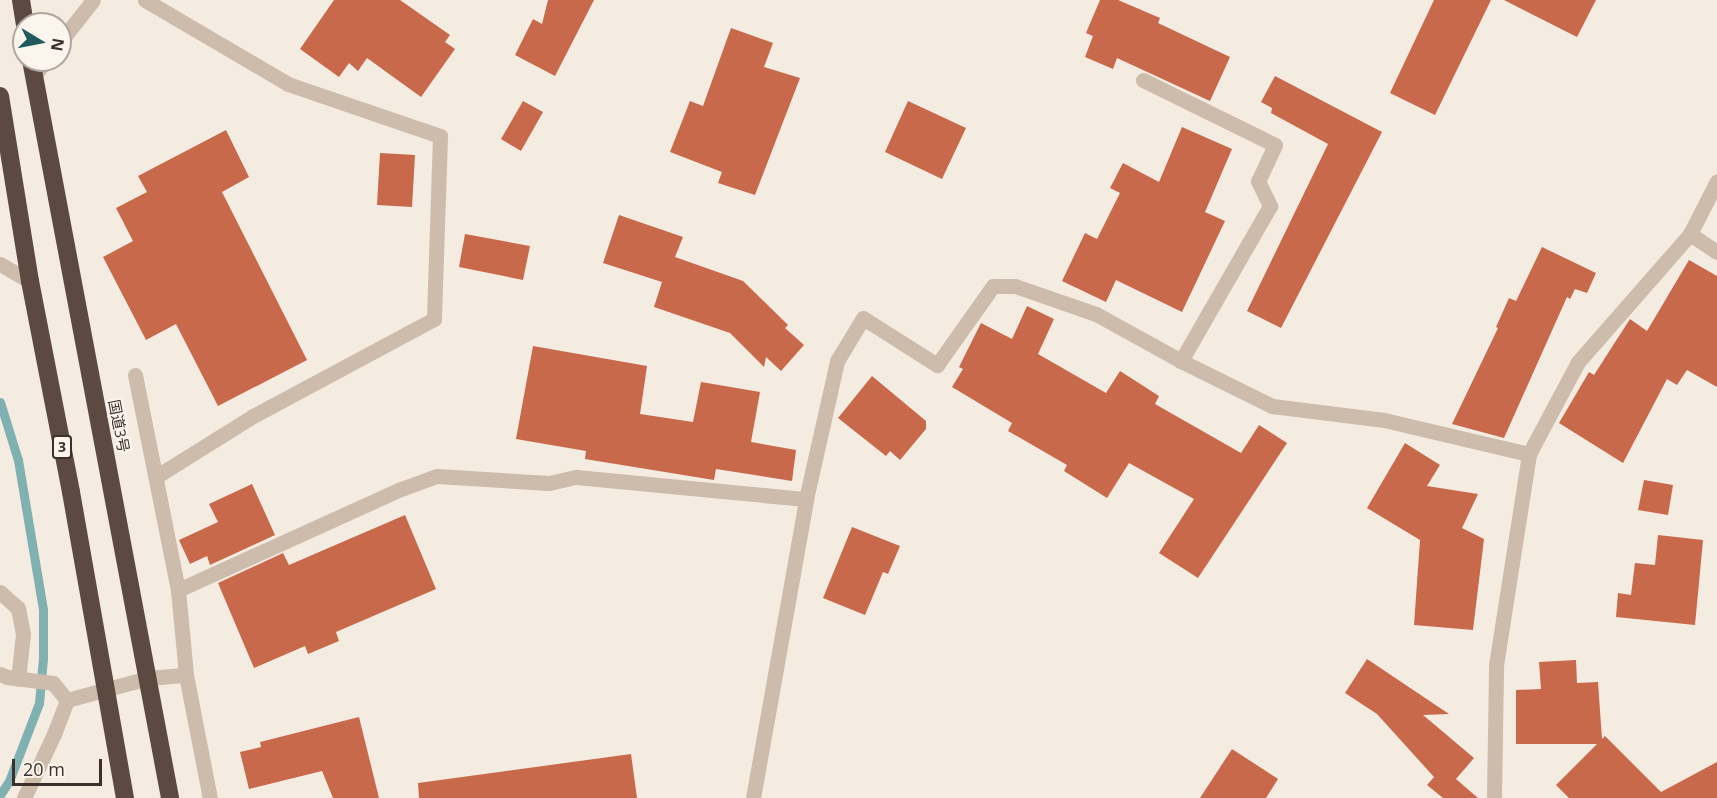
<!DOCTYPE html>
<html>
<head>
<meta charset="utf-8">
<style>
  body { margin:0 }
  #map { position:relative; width:1717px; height:798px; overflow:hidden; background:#f4ebe1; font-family:"Open Sans","Noto Sans JP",sans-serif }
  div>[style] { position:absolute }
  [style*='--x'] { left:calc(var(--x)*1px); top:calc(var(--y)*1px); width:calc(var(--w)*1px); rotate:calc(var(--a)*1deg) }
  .stream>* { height:9px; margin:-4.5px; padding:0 4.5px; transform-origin:4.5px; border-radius:4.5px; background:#7fb0b2 }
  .building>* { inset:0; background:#c8694b }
  .street>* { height:15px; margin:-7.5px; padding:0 7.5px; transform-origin:7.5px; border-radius:7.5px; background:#cdbbac }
  .highway>* { height:18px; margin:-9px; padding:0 9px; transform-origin:9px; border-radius:9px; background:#5c4a42 }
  span { translate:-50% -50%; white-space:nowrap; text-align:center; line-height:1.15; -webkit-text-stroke:4.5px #fbf5ee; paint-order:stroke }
  .shield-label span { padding:2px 4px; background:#fbf5ee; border:2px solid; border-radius:4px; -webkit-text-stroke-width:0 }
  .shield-label { font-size:14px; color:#3b302b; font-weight:700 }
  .street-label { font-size:15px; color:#3b302b }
  .north { position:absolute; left:12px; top:12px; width:60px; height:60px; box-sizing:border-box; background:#fbf5ee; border:2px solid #aea6a0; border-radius:50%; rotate:100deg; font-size:16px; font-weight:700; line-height:24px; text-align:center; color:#3b302b }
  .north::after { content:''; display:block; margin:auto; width:21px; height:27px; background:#1f5a5e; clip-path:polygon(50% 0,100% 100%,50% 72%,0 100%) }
  .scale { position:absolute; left:12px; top:759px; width:90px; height:27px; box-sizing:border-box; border:3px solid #3b302b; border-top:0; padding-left:8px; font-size:18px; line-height:21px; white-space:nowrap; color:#3b302b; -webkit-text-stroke:4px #fbf5ee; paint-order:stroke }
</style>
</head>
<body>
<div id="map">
  <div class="stream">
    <i style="--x:0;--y:402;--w:61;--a:72.8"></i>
    <i style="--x:18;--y:460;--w:152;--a:80.5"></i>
    <i style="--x:43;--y:610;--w:48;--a:90"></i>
    <i style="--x:43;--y:658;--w:45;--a:95.1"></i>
    <i style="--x:39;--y:703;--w:84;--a:111"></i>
    <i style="--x:9;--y:781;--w:17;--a:123"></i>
  </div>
  <div class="building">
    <i style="clip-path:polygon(334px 0,400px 0,450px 35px,445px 42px,455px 49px,421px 97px,367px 58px,358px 71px,349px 63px,339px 77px,300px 49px)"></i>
    <i style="clip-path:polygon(548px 0,594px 0,555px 76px,515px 55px,533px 19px,542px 24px)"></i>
    <i style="clip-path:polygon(1100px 0,1118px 0,1160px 18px,1158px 23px,1230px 57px,1210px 101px,1117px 58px,1113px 69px,1085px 57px,1093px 36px,1086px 33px)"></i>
    <i style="clip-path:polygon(1434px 0,1491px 0,1435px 115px,1390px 93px)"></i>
    <i style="clip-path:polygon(1504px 0,1596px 0,1577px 37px)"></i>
    <i style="clip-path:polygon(731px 28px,773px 43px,764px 67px,800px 78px,755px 195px,718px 183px,722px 172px,670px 152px,690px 101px,703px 106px)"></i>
    <i style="clip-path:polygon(1275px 76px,1382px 132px,1281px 328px,1247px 311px,1328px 144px,1271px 113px,1272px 108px,1261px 102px)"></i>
    <i style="clip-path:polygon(523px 101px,543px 112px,521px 151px,501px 139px)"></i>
    <i style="clip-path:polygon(908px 101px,966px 128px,942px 179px,885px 152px)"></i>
    <i style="clip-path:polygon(1182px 127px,1232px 149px,1205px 212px,1225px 221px,1182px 312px,1116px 280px,1106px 302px,1062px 281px,1085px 233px,1097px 239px,1120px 193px,1110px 188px,1123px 163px,1159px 182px)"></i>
    <i style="clip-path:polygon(226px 130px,249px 177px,222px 192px,307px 360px,218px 406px,176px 324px,146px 340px,103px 257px,133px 241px,116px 208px,147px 192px,138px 176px)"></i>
    <i style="clip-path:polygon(380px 153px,415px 155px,412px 207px,377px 205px)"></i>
    <i style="clip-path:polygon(619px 215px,683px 237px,675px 257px,743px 281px,788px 325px,785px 328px,804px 345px,781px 371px,766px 357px,764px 367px,730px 333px,654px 307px,662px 282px,603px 263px)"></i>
    <i style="clip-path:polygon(465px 234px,530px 246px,523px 280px,459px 267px)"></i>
    <i style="clip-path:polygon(1542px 247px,1596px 273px,1587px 293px,1575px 289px,1570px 299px,1567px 297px,1504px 438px,1452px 424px,1498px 328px,1496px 327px,1509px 298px,1516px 301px)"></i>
    <i style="clip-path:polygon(1689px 260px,1717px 276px,1717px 387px,1687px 370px,1677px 385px,1667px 379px,1623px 463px,1559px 423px,1589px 372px,1594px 375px,1630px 319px,1647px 331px)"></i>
    <i style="clip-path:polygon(1027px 306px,1054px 319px,1038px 354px,1106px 393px,1120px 371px,1159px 396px,1155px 404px,1241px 453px,1259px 425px,1287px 443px,1198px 578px,1159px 553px,1194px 499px,1129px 463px,1107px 498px,1064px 471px,1067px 465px,1008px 431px,1012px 423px,952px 387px,963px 369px,959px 367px,981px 323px,1012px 339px)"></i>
    <i style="clip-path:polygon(533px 346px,647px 366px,640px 414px,693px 422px,701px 382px,760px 392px,751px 442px,796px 450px,792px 481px,716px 469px,714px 480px,585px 459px,586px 451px,516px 439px)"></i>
    <i style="clip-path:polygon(872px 376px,926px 421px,926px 429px,900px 460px,890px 451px,886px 456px,838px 418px)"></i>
    <i style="clip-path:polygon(1405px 443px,1440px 465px,1427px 486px,1478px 494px,1462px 528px,1484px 539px,1473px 630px,1414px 625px,1420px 540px,1367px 508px)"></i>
    <i style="clip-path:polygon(1644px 480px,1673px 485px,1668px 515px,1638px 510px)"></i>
    <i style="clip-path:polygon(252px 484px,275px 535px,210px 565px,207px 556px,190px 564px,179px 540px,218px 522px,209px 504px)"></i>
    <i style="clip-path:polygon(405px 515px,436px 589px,336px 632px,339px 641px,308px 654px,305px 646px,254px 668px,218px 583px,283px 553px,289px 565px)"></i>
    <i style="clip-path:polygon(852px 527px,900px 546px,888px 574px,883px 572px,865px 615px,823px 598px)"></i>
    <i style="clip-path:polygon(1658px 535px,1703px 540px,1695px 625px,1616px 617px,1618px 593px,1631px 595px,1635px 563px,1655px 565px)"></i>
    <i style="clip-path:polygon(1367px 659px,1449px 714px,1423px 715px,1474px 758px,1456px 779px,1478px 798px,1443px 798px,1427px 785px,1434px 777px,1377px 714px,1345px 693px)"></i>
    <i style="clip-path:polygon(1576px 660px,1577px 683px,1598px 682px,1602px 739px,1605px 736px,1661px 792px,1717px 762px,1717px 798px,1569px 798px,1556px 785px,1597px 744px,1516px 744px,1516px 690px,1541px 689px,1539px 662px)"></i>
    <i style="clip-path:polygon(359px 717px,379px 798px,333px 798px,322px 771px,249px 789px,240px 752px,261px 747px,260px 742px)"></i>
    <i style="clip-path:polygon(1232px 749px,1278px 779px,1266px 798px,1200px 798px)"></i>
    <i style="clip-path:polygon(631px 754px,637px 798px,419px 798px,418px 783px)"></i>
  </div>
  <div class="street">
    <i style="--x:145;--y:0;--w:166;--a:30.4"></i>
    <i style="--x:288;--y:84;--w:161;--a:18.9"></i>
    <i style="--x:440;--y:136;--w:183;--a:91.9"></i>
    <i style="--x:434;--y:319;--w:205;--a:151.8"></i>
    <i style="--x:253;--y:416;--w:113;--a:148"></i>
    <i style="--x:60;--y:42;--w:53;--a:-51.8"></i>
    <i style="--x:34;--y:76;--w:20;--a:-53"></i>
    <i style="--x:1143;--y:80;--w:147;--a:26.2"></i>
    <i style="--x:1275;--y:145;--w:40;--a:115"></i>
    <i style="--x:1258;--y:181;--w:28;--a:64"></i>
    <i style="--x:1270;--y:206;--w:179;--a:119.9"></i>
    <i style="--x:1690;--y:234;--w:32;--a:34"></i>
    <i style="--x:0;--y:264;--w:34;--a:30"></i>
    <i style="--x:135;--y:375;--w:219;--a:78.7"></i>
    <i style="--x:178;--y:590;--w:85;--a:84.6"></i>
    <i style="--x:178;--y:590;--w:245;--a:-24.4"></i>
    <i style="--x:401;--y:489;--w:38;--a:-20"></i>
    <i style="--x:437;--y:476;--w:112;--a:3.6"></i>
    <i style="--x:549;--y:483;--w:28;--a:-13"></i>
    <i style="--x:576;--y:477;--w:231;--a:5.5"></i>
    <i style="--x:0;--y:592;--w:24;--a:42"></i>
    <i style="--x:18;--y:608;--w:26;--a:79"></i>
    <i style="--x:23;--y:634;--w:45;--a:96.3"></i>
    <i style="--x:0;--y:674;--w:8;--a:23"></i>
    <i style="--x:7;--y:677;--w:46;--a:7.4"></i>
    <i style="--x:53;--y:683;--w:22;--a:51"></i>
    <i style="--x:24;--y:798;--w:71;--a:-64.9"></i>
    <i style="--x:54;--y:734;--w:36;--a:-69"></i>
    <i style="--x:67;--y:700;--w:84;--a:-15.2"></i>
    <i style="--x:148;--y:678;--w:38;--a:-5"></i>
    <i style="--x:186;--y:675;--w:125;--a:79"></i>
    <i style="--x:753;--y:798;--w:304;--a:-79.9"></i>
    <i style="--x:806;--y:499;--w:141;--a:-77.3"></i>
    <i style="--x:837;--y:361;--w:50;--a:-58.8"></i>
    <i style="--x:863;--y:318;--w:88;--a:32.4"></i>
    <i style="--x:937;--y:365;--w:97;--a:-54.7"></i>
    <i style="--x:993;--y:286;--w:22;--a:0"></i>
    <i style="--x:1015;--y:286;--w:86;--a:19.1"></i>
    <i style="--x:1096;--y:314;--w:97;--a:28.9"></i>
    <i style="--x:1181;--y:361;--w:102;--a:26.3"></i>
    <i style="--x:1272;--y:406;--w:113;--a:7.1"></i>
    <i style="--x:1384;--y:420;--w:149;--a:13.2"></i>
    <i style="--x:1494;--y:798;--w:133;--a:-89.1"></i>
    <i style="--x:1496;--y:665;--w:214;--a:-81.1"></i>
    <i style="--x:1529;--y:454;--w:104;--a:-62"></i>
    <i style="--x:1578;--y:362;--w:170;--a:-48.8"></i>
    <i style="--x:1690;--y:234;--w:59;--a:-63"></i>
  </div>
  <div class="highway">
    <i style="--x:21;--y:0;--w:24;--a:81"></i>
    <i style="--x:31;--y:60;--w:751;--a:79.33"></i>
    <i style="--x:0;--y:96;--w:187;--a:80.8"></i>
    <i style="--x:30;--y:281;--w:215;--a:79"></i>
    <i style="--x:71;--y:492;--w:311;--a:80"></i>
  </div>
  <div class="shield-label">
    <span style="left:62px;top:447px">3</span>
  </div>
  <div class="street-label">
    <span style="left:119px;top:426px;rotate:79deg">国道3号</span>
  </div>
  <div class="north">N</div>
  <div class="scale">20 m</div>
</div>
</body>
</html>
